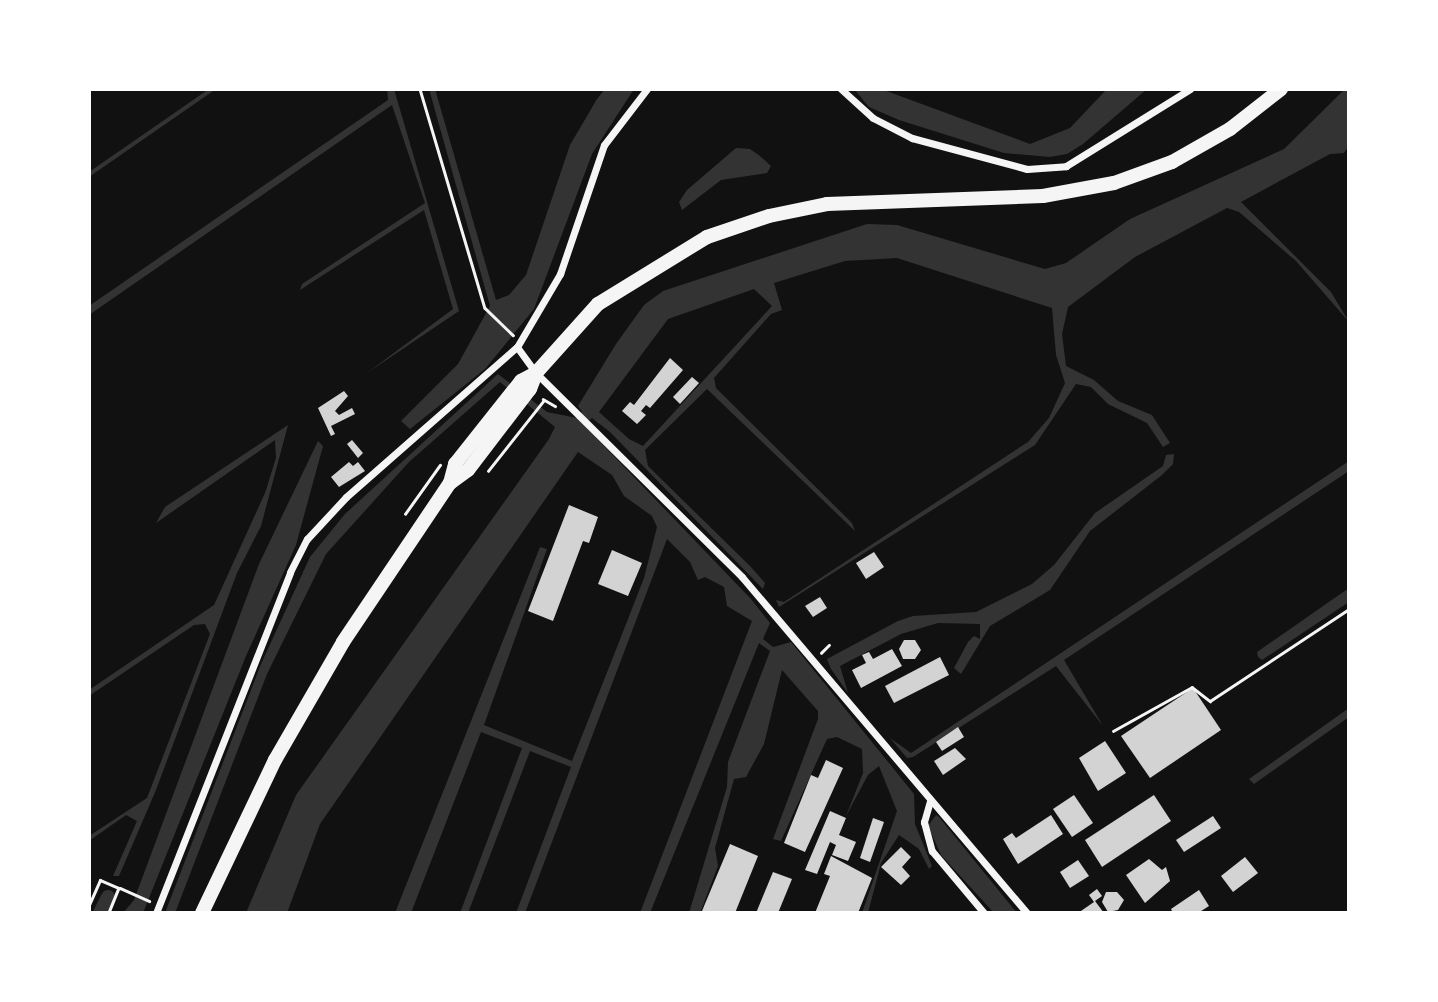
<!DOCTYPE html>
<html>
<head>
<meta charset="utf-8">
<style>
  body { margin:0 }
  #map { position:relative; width:1438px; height:1002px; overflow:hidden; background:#111; font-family:Barlow,sans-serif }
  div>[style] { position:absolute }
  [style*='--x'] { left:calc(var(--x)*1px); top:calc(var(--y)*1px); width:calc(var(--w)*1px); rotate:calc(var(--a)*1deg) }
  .water>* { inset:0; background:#333 }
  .canal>* { height:14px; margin:-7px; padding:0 7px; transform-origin:7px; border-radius:7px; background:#333 }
  .building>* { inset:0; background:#d3d3d3 }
  .path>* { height:2.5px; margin:-1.25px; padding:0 1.25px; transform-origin:1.25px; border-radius:1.25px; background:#f5f5f5 }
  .minor>* { height:7px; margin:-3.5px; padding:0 3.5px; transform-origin:3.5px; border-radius:3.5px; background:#f5f5f5 }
  .primary>* { height:14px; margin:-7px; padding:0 7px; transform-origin:7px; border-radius:7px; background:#f5f5f5 }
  span { translate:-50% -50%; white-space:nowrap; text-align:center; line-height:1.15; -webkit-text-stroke:5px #fff; paint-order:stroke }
  .frame { position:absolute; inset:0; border:91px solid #fff; pointer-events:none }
</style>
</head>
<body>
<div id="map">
  <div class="water">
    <i style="clip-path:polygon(209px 89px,216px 89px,89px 177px,89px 172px)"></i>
    <i style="clip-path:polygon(387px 89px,394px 89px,459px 311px,367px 373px,453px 309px,424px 210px,300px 290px,302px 284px,425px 203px,392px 105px,89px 315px,89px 306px,388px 100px)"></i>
    <i style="clip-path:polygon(429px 89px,435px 89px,496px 300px,509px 295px,526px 275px,570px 145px,597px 99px,605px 89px,634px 89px,592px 154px,534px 309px,485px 369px,410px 429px,401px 421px,458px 364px,490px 306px)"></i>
    <i style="clip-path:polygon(854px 89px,881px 89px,1030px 144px,1070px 128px,1107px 89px,1147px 89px,1083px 144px,1067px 154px,1050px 157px,1004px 153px,899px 120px,869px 107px)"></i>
    <i style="clip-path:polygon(evenodd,1345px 89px,1349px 89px,1349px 145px,1344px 153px,1330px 154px,1241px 202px,1331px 292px,1349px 322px,1296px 261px,1239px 212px,1227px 208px,1135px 257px,1068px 307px,1062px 334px,1066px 366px,1094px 380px,1118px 401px,1152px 415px,1170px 443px,1163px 447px,1147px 423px,1108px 404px,1091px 387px,1076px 384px,1035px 445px,779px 607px,776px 600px,784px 602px,1028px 442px,1049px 418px,1065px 383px,1056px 355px,1052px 308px,897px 258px,845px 261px,774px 283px,782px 310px,771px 314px,714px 378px,716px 388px,852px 523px,855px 531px,707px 389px,645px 450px,648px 466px,750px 566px,765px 583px,763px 589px,610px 432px,592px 418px,584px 425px,751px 599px,770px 623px,763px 639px,773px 647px,791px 642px,914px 794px,915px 824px,932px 866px,929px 869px,919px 849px,899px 835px,881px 863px,868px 913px,862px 913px,897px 811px,879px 766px,868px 775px,846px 816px,863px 773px,862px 749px,837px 737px,827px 739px,781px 841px,773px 839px,818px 719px,818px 711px,782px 670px,764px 744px,746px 777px,734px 779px,715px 848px,718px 866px,700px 913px,689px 913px,727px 787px,728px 762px,770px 651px,759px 643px,650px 913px,640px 913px,752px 621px,727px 606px,724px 587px,705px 577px,698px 580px,690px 562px,667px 539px,525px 913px,516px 913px,571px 767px,530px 751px,468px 913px,460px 913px,522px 748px,481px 732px,411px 913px,395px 913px,540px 547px,547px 549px,484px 725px,572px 761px,619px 642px,644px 578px,657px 527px,652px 516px,624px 496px,612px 475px,578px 452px,320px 824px,287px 913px,246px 913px,296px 795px,549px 439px,555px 427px,500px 382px,409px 462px,326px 554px,267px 674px,175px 913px,165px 913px,261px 664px,310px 557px,345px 514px,498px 374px,547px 412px,577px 418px,582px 412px,578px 406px,616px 344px,644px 305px,663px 291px,867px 224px,897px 225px,1045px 269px,1066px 263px,1130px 219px,1284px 149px,1345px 89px,754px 289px,772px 306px,643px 446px,629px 439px,599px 412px,668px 319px,754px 289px)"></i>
    <i style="clip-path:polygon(736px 148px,750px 149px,760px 156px,771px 166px,767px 173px,721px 180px,682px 210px,679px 202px,687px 190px)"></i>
    <i style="clip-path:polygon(288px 425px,261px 526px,237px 573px,156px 790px,119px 876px,113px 876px,137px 821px,126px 815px,89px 841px,89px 836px,147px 798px,210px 634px,205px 624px,194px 625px,89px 696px,89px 690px,214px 605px,265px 493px,276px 458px,275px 440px,156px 523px,165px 507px)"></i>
    <i style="clip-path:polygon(318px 441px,323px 446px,296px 545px,246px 656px,143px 913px,123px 913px,134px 900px,259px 564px)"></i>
    <i style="clip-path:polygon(1174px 454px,1173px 464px,1162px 475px,1090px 531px,1050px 590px,990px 626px,961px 674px,954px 668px,968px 642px,974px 636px,980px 639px,980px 624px,938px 623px,901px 634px,840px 666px,848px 693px,831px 669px,827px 659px,898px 621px,913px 616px,976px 612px,1032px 584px,1054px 565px,1095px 513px,1163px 466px,1166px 455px)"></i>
    <i style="clip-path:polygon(1349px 461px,1349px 471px,1064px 660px,1103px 726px,1056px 666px,913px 757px,907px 758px,890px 738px,911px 753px)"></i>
    <i style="clip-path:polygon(1349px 588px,1349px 602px,1262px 660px,1258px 657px,1257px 652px)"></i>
    <i style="clip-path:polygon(1349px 708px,1349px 717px,1254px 784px,1249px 779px)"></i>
    <i style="clip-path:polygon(936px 815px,939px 817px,1017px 913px,994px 913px,941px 855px,928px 826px)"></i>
  </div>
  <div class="canal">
    <i style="--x:100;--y:913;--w:18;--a:-63"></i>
  </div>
  <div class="building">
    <i style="clip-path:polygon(670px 358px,683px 370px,650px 408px,646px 405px,641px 411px,646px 415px,637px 424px,622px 411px,630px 402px,634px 405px)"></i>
    <i style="clip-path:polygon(692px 377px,699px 383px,680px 404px,673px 397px)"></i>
    <i style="clip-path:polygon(344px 391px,348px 396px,335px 411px,339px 415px,352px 408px,355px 414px,331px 426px,335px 434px,331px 436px,318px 408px)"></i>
    <i style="clip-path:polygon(352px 440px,363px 453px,358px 458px,347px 444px)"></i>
    <i style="clip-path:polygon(349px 462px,353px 466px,358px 462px,365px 471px,339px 487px,331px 477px)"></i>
    <i style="clip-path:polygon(569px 505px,598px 517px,589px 543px,583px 541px,553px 621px,528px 611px)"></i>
    <i style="clip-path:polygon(612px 550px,642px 563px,628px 596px,598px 584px)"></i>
    <i style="clip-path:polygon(874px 552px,884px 567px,866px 579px,856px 563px)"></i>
    <i style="clip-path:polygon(820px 597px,827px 608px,813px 617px,805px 606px)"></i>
    <i style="clip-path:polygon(904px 640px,915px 640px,921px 650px,915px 659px,903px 659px,899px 649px)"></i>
    <i style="clip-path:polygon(892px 649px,902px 666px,861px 688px,852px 670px,866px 663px,862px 655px,869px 652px,873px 659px)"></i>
    <i style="clip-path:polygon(940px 657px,949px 675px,894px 703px,885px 686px)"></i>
    <i style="clip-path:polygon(1193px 688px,1221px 730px,1150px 778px,1121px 736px)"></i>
    <i style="clip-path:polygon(958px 727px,964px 737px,942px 751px,936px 742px)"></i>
    <i style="clip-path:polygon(1105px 741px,1126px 773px,1098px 791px,1079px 758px)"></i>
    <i style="clip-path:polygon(955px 748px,966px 759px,943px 775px,934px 761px)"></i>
    <i style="clip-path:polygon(826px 760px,843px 768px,805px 852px,784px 843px,811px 775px,818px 778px)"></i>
    <i style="clip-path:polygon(1074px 795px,1093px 823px,1072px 837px,1053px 809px)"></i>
    <i style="clip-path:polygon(1154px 795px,1171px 821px,1102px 867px,1085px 840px)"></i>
    <i style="clip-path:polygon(830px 811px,846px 818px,839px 835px,856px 842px,848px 861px,832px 855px,836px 845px,830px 842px,817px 874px,805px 870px)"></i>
    <i style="clip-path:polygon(1051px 815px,1063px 834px,1018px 864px,1003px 839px,1012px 833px,1016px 838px)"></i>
    <i style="clip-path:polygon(1213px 816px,1221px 828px,1184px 852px,1176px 840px)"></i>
    <i style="clip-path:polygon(873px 818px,884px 822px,870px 862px,860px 858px)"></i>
    <i style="clip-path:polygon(730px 844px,758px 856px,735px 913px,707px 913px,702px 911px)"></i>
    <i style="clip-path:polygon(901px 847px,911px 857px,902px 867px,910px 876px,901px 885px,881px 867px)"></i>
    <i style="clip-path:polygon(831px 856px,872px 878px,858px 913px,815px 913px,830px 876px,824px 874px)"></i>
    <i style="clip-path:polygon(1245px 857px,1258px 873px,1233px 892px,1221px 876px)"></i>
    <i style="clip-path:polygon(1149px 859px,1162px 870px,1166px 867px,1170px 881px,1145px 903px,1126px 875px)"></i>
    <i style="clip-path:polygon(1078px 860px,1089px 876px,1070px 888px,1060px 872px)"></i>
    <i style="clip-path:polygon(773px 872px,792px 879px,778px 913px,756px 913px)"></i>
    <i style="clip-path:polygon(1097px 889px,1102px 896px,1095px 901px,1104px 913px,1078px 913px,1094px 902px,1089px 895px)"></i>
    <i style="clip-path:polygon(1199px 890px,1209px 906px,1198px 913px,1173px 913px,1171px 909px)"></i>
    <i style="clip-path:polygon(1106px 892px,1117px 892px,1124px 900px,1118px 910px,1108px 912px,1102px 902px)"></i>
  </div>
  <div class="path">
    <i style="--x:420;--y:89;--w:228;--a:73.5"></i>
    <i style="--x:485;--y:308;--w:39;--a:44"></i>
    <i style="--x:543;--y:399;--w:14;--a:30"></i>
    <i style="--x:488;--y:471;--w:90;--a:-51.7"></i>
    <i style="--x:405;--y:514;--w:60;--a:-54.5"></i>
    <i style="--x:821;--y:653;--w:11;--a:-45"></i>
    <i style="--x:1113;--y:731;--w:90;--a:-29.1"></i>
    <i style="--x:1192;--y:687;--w:23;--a:38"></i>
    <i style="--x:1210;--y:701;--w:167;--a:-33.5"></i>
    <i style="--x:120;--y:888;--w:32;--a:24"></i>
    <i style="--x:89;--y:905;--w:27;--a:-66"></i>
    <i style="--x:100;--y:880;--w:21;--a:23"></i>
    <i style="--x:119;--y:888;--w:27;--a:112"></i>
  </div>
  <div class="minor">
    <i style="--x:841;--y:89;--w:43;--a:42.2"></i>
    <i style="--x:873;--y:118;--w:44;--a:27.1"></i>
    <i style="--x:912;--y:138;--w:119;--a:15.1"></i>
    <i style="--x:1027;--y:169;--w:39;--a:-4"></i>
    <i style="--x:1066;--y:166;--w:146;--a:-31.8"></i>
    <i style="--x:517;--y:347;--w:32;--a:54"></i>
    <i style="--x:536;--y:373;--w:290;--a:44.7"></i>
    <i style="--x:742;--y:577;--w:441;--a:49.7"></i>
    <i style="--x:930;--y:801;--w:22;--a:106"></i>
    <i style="--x:924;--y:822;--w:30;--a:75"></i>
    <i style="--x:932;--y:851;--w:81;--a:50"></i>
    <i style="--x:156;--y:913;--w:366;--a:-68.5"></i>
    <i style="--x:290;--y:572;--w:37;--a:-63"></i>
    <i style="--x:307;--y:539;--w:57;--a:-47.1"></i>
    <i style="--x:346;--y:497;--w:227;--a:-41.3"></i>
    <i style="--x:517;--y:347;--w:85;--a:-59.5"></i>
    <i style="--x:560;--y:274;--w:136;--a:-71.2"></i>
    <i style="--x:604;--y:145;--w:71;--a:-52.5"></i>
  </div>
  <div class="primary">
    <i style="--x:450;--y:483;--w:22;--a:-36"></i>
    <i style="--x:468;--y:470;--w:102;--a:-52.6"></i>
    <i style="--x:530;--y:389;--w:17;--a:-69"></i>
    <i style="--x:536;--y:373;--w:93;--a:-48.1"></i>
    <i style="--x:598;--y:304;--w:128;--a:-31.6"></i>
    <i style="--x:707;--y:237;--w:65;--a:-18.7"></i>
    <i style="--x:769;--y:216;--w:59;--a:-11.7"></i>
    <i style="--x:827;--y:204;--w:216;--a:-2.1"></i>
    <i style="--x:1043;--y:196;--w:72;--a:-10.4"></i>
    <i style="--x:1114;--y:183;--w:62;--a:-19.9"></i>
    <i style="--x:1172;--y:162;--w:67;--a:-29.6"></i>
    <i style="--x:1230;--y:129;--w:65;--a:-38.1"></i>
    <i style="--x:202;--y:913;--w:170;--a:-64.5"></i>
    <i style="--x:275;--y:760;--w:136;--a:-60"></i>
    <i style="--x:343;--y:642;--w:192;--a:-56.1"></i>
    <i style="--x:450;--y:483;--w:20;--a:-75"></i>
    <i style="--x:455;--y:464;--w:106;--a:-51.5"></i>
    <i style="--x:521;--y:381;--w:17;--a:-28"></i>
  </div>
  <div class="frame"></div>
</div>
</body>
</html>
